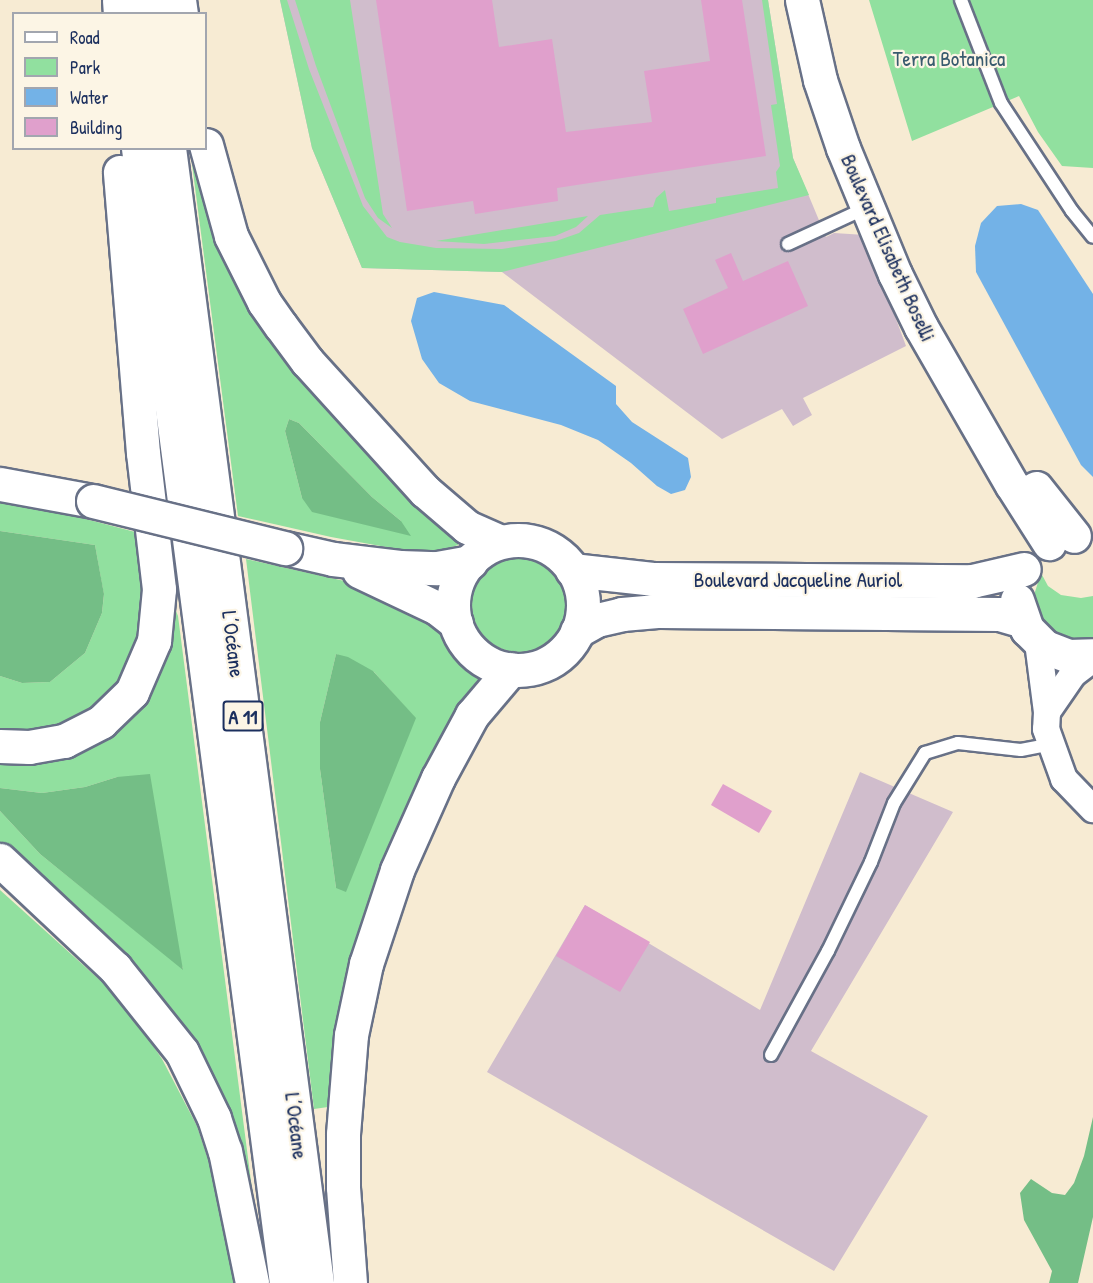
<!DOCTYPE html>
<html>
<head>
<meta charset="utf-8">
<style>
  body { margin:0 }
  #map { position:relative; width:1093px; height:1283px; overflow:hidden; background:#f7ebd3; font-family:"Patrick Hand",sans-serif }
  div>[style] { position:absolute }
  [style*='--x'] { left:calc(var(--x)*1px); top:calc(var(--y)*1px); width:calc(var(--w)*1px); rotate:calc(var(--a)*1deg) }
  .industrial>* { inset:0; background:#d0bdcc }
  .green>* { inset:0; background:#91e09f }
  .round { border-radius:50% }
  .forest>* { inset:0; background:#74be86 }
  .water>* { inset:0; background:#73b2e7 }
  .building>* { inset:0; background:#e0a0cc }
  .roads { filter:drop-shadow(2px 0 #687187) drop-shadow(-2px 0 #687187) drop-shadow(0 2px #687187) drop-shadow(0 -2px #687187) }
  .lane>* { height:12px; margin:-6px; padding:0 6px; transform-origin:6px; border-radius:6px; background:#fff }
  .street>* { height:26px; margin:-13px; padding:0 13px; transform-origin:13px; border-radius:13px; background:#fff }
  .secondary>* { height:33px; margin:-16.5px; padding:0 16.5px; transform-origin:16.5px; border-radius:16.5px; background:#fff }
  .secondary>.ring { margin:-16.5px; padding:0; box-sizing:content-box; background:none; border:33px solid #fff; border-radius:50% }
  .highway>* { height:33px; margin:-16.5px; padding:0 16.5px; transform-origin:16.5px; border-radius:16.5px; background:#fff }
  .bridges { filter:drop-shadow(2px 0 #687187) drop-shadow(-2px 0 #687187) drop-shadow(0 2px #687187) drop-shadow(0 -2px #687187) }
  .secondary-bridge>* { height:33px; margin:-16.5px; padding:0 16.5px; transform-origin:16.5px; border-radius:16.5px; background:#fff }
  span { translate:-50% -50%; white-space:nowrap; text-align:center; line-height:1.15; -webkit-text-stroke:4.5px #fcf5e5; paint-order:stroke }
  .shield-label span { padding:2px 4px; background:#fcf5e5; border:2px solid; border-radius:4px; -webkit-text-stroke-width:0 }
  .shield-label { font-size:20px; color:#1b2f5e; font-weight:700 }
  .park-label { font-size:21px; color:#385b6e }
  .street-label { font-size:21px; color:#1b2f5e }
  .legend { position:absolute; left:12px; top:12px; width:195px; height:138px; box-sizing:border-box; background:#fcf5e5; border:2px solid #a2a6af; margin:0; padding:8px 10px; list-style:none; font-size:18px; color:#1b2f5e }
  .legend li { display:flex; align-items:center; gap:12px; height:30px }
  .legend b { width:30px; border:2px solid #a2a6af }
</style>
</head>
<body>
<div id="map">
  <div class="industrial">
    <i style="clip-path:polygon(280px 0,768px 0,793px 158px,826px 237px,834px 233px,865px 235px,906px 346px,803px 398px,812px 415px,793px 426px,782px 409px,722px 439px,502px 272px,362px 268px,312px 148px)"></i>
    <i style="clip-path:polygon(860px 772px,953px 812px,811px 1051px,928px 1116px,834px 1271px,487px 1072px,585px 905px,760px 1010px)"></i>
  </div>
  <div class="green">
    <i style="clip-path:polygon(280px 0,287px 0,309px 69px,363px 206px,387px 237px,400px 242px,436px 248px,502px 249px,556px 241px,579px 233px,600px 215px,653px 207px,656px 198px,665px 190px,669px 211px,716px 203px,716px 198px,778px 188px,776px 172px,780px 166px,771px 105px,777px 104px,762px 0,768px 0,793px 158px,809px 195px,502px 272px,362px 268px,312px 148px)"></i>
    <i style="clip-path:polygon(295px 0,350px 0,383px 214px,392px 228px,378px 218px,365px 198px,316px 66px)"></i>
    <i style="clip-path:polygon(869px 0,1093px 0,1093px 168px,1062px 166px,1038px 132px,1019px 96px,912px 141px)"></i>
    <i style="clip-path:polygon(evenodd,190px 149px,198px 149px,216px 219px,459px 539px,458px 545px,432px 554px,419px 553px,331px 537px,238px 516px,190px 149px,289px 419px,299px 423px,372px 497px,401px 521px,302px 498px,285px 431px,289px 419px)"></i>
    <i style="clip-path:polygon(588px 216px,576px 227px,555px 236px,484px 244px,436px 241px)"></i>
    <i style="clip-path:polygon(0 502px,55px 511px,139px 533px,143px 574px,143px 617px,132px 657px,118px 685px,93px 710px,66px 725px,26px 732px,0 730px,0 676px,22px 683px,50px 682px,85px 653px,102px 613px,104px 595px,95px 545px,0 531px)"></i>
    <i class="round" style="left:472px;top:558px;width:94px;height:94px"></i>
    <i style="clip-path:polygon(evenodd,246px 559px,349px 582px,433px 616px,460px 665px,486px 679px,466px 706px,335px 1106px,314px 1109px,246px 559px,336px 654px,374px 672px,415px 718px,336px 888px,320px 769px,320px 722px,336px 654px)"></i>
    <i style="clip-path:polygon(1041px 573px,1048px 586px,1061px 595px,1081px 598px,1093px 596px,1093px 641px,1060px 639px,1042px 623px,1035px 607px,1034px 595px)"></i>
    <i style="clip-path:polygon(172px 611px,176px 611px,178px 616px,263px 1274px,220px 1107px,0 848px,0 811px,40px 854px,183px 969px,117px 777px,85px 787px,42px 793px,0 788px,0 754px,95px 736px)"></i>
    <i style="clip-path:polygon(0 890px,123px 1001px,162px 1059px,197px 1126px,217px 1187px,238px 1283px,0 1283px)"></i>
  </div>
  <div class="forest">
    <i style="clip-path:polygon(289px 419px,299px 423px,372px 497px,401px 521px,411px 536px,312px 512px,302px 498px,285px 431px)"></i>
    <i style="clip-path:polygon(0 531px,95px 545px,104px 594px,102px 613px,85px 653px,50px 682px,22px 683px,0 676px)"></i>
    <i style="clip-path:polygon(336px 654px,348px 657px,373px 671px,416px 718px,346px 892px,336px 888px,320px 769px,320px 722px)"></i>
    <i style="clip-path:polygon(150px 774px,183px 970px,40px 854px,0 811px,0 788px,42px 793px,85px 787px,117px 777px)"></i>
    <i style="clip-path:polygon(1093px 1117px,1093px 1217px,1078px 1283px,1049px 1283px,1052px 1271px,1024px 1220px,1020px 1193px,1031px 1179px,1052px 1193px,1065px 1195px,1074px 1183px,1084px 1156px)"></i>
  </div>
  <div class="water">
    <i style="clip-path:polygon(1021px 204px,1038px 210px,1093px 294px,1093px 477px,1081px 465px,976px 272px,975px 246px,981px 223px,997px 206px)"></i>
    <i style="clip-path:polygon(434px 292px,504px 305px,616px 386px,616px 404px,632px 422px,688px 458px,691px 477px,685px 490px,671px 494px,657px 486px,631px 463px,598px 440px,561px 425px,470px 401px,439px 383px,422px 359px,411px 321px,417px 298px)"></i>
  </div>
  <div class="building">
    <i style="clip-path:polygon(376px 0,492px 0,499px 47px,552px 39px,566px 132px,652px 122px,644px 71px,710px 61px,701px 0,742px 0,766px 156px,557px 188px,558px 201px,475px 214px,473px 201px,407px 211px)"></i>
    <i style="clip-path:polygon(731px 253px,743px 281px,788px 261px,808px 306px,703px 354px,683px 309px,728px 288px,715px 260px)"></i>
    <i style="clip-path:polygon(723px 784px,772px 811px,759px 833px,711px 805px)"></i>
    <i style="clip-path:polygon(585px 905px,650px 942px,620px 992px,556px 956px)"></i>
  </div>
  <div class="roads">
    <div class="lane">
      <i style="--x:961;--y:0;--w:110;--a:68.8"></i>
      <i style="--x:1001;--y:103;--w:129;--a:56.7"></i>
      <i style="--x:1072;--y:211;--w:33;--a:51"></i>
      <i style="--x:788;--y:244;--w:86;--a:-24.8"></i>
      <i style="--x:771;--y:1055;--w:119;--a:-61.3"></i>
      <i style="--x:828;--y:951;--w:99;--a:-64.2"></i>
      <i style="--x:871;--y:862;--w:63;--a:-68.7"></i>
      <i style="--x:894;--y:803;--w:59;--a:-58.2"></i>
      <i style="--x:925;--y:753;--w:34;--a:-17"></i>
      <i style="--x:958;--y:743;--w:63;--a:6.3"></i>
      <i style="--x:1021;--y:750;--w:31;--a:-11"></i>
    </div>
    <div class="street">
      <i style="--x:1038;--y:642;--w:71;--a:82.7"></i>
      <i style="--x:1047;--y:712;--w:46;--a:-55.6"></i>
      <i style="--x:1073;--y:674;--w:25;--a:-37"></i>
      <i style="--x:1047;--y:712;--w:17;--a:93"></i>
      <i style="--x:1046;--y:729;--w:53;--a:70.2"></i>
      <i style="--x:1064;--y:779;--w:42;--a:46"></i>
    </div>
    <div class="secondary">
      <i style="--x:802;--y:0;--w:82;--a:77.3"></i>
      <i style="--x:820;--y:80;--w:72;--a:71.3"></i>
      <i style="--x:843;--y:148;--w:136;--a:67.6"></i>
      <i style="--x:895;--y:274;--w:59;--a:63.9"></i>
      <i style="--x:921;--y:327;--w:182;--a:60.1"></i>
      <i style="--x:1012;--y:485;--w:69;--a:57.5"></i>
      <i style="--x:0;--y:484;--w:95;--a:10.4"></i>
      <i style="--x:1036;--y:488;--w:61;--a:51.6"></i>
      <i class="ring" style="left:453px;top:540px;width:97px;height:97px"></i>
      <i style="--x:285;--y:548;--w:49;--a:12.9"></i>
      <i style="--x:333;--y:559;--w:67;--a:6.8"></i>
      <i style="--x:400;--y:567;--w:37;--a:2"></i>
      <i style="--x:437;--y:568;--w:34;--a:-10"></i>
      <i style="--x:572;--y:570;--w:81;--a:6.3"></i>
      <i style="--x:653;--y:579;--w:319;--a:0.4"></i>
      <i style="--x:972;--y:581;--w:53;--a:-13"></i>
      <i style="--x:359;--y:571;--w:86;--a:25.4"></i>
      <i style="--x:437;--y:608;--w:24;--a:38"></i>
      <i style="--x:1017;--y:600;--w:31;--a:71"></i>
      <i style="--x:1027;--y:629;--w:25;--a:45"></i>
      <i style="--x:1045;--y:647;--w:25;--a:21"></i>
      <i style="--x:1068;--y:656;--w:25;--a:-2"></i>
      <i style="--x:577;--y:631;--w:23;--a:-29"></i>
      <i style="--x:597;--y:620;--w:26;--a:-13"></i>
      <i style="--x:622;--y:614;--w:38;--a:-5"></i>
      <i style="--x:660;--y:611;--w:339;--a:0.5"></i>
      <i style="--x:999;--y:614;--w:25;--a:16"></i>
    </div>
    <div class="highway">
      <i style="--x:119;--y:0;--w:14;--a:86"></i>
      <i style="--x:149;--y:0;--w:14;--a:82"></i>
      <i style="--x:179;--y:0;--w:14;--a:82"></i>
      <i style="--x:206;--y:145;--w:94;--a:74.6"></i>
      <i style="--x:231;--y:236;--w:74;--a:63.4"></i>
      <i style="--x:264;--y:302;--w:29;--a:55"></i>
      <i style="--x:281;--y:326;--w:44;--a:53.4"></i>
      <i style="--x:307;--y:361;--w:176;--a:47.8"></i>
      <i style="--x:425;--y:491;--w:55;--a:40.6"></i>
      <i style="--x:467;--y:527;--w:36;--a:24"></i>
      <i style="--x:138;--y:148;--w:1145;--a:82.57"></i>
      <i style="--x:169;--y:148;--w:1145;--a:82.57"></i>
      <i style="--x:0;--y:746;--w:29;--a:2"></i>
      <i style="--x:29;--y:747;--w:36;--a:-10"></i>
      <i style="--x:64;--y:741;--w:42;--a:-27.2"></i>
      <i style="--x:101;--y:722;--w:43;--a:-44.1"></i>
      <i style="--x:132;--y:692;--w:56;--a:-66.7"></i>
      <i style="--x:154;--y:641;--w:52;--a:-84.5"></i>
      <i style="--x:159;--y:589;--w:137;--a:-96.7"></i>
      <i style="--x:143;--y:453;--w:282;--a:-94.7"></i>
      <i style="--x:0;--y:860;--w:158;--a:43.2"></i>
      <i style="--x:115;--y:968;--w:107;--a:51.4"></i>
      <i style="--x:182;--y:1052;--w:73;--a:64.1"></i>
      <i style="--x:214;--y:1118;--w:35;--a:72"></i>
      <i style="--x:225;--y:1151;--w:135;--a:78.4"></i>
      <i style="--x:350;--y:1283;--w:96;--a:-94.2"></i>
      <i style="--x:343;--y:1187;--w:53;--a:-90"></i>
      <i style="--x:343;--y:1134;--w:99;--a:-85.4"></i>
      <i style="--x:351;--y:1035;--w:73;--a:-78.1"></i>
      <i style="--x:366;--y:964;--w:99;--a:-71.7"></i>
      <i style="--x:397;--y:870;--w:101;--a:-66"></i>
      <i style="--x:438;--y:778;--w:72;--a:-61.6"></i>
      <i style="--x:472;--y:715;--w:60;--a:-49.7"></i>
    </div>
  </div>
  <div class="bridges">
    <div class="secondary-bridge">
      <i style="--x:93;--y:501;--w:198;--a:13.8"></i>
    </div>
  </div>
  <div class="shield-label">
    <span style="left:243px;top:716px">A 11</span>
  </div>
  <div class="park-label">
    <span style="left:949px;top:59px">Terra Botanica</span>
  </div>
  <div class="street-label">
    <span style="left:888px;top:248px;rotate:66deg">Boulevard Elisabeth Boselli</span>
    <span style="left:798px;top:580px">Boulevard Jacqueline Auriol</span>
    <span style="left:233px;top:644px;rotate:83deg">L’Océane</span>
    <span style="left:296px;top:1126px;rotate:83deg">L’Océane</span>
  </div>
  <ul class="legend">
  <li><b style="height:8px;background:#fff"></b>Road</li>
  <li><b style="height:16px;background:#91e09f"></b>Park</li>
  <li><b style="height:16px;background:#73b2e7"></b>Water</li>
  <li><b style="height:16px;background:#e0a0cc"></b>Building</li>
  </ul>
</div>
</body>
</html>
